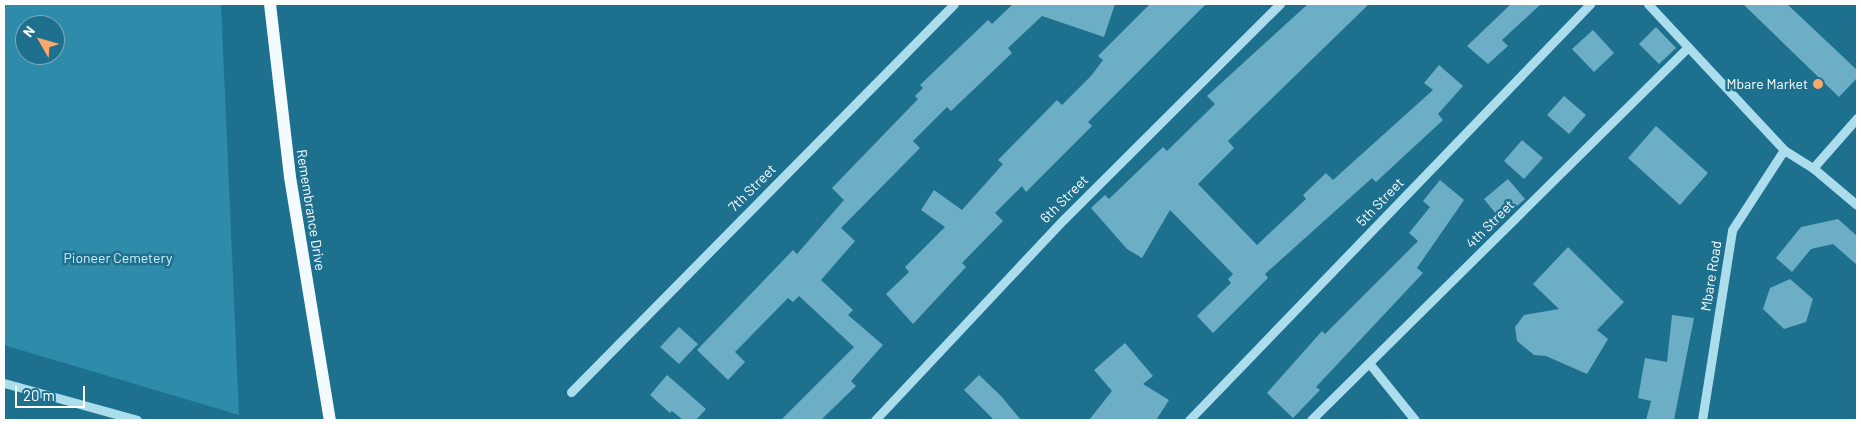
<!DOCTYPE html>
<html>
<head>
<meta charset="utf-8">
<style>
  body { margin:0 }
  #map { position:relative; width:1861px; height:424px; overflow:hidden; background:#1e708f; font-family:Barlow,sans-serif }
  div>[style] { position:absolute }
  [style*='--x'] { left:calc(var(--x)*1px); top:calc(var(--y)*1px); width:calc(var(--w)*1px); rotate:calc(var(--a)*1deg) }
  .green>* { inset:0; background:#2e8baa }
  .building>* { inset:0; background:#6caec5 }
  .minor>* { height:9px; margin:-4.5px; padding:0 4.5px; transform-origin:4.5px; border-radius:4.5px; background:#acdded }
  .major>* { height:12px; margin:-6px; padding:0 6px; transform-origin:6px; border-radius:6px; background:#f3fbff }
  .dots>* { width:14px; height:14px; translate:-50% -50%; box-sizing:border-box; border:2px solid #1e708f; border-radius:50% }
  span { translate:-50% -50%; white-space:nowrap; text-align:center; line-height:1.15; -webkit-text-stroke:5px #1e708f; paint-order:stroke }
  .poi-label { font-size:14px; color:#fff }
  .right { translate:-100% -50%; text-align:right }
  .street-label { font-size:14px; color:#fff }
  .park-label { font-size:14px; color:#d2f0f9 }
  .frame { position:absolute; inset:0; border:5px solid #fff; pointer-events:none }
  .north { position:absolute; left:15px; top:15px; width:50px; height:50px; box-sizing:border-box; background:#1e708f; border:1px solid #78a9bc; border-radius:50%; rotate:308deg; font-size:14px; font-weight:700; line-height:20px; text-align:center; color:#fff }
  .north::after { content:''; display:block; margin:auto; width:18px; height:22px; background:#fca76b; clip-path:polygon(50% 0,100% 100%,50% 72%,0 100%) }
  .scale { position:absolute; left:15px; top:386px; width:70px; height:22px; box-sizing:border-box; border:2px solid #fff; border-top:0; padding-left:6px; font-size:15px; line-height:18px; white-space:nowrap; color:#fff; -webkit-text-stroke:4px #1e708f; paint-order:stroke }
</style>
</head>
<body>
<div id="map">
  <div class="green">
    <i style="clip-path:polygon(evenodd,4px 4px,221px 4px,239px 415px,4px 345px,4px 4px,25px 25px,55px 25px,55px 55px,25px 55px,25px 25px)"></i>
  </div>
  <div class="building">
    <i style="clip-path:polygon(1013px 4px,1115px 4px,1104px 37px,1042px 16px,1008px 48px,1012px 53px,951px 111px,947px 107px,913px 141px,920px 148px,841px 228px,855px 241px,821px 280px,853px 310px,848px 315px,883px 345px,851px 381px,856px 386px,821px 420px,781px 420px,854px 347px,799px 296px,793px 302px,788px 298px,735px 352px,745px 362px,728px 380px,697px 350px,793px 250px,797px 254px,844px 200px,832px 188px,918px 99px,915px 96px,923px 88px,920px 85px,988px 20px,992px 24px)"></i>
    <i style="clip-path:polygon(1150px 4px,1206px 4px,1088px 122px,1092px 126px,1026px 192px,1022px 186px,995px 213px,1003px 221px,962px 263px,966px 267px,913px 324px,886px 294px,909px 272px,905px 267px,945px 227px,921px 210px,934px 190px,962px 210px,1003px 164px,998px 160px,1057px 100px,1062px 105px,1091px 76px,1103px 60px,1098px 56px)"></i>
    <i style="clip-path:polygon(1308px 4px,1369px 4px,1228px 141px,1234px 148px,1198px 184px,1257px 245px,1306px 199px,1303px 195px,1326px 173px,1333px 180px,1433px 90px,1424px 83px,1439px 65px,1463px 86px,1438px 114px,1443px 120px,1376px 182px,1372px 178px,1265px 274px,1268px 278px,1213px 333px,1197px 316px,1231px 283px,1228px 279px,1233px 274px,1170px 210px,1142px 258px,1127px 249px,1091px 208px,1105px 195px,1109px 199px,1163px 147px,1167px 151px,1215px 104px,1207px 96px)"></i>
    <i style="clip-path:polygon(1511px 4px,1541px 4px,1502px 40px,1508px 46px,1488px 64px,1467px 46px)"></i>
    <i style="clip-path:polygon(1743px 4px,1787px 4px,1857px 70px,1857px 78px,1839px 97px)"></i>
    <i style="clip-path:polygon(1656px 27px,1676px 48px,1659px 64px,1639px 44px)"></i>
    <i style="clip-path:polygon(1593px 30px,1614px 53px,1594px 72px,1572px 49px)"></i>
    <i style="clip-path:polygon(1564px 96px,1586px 115px,1569px 134px,1547px 115px)"></i>
    <i style="clip-path:polygon(1656px 126px,1708px 173px,1680px 205px,1628px 158px)"></i>
    <i style="clip-path:polygon(1522px 140px,1543px 158px,1524px 179px,1504px 161px)"></i>
    <i style="clip-path:polygon(1508px 179px,1525px 199px,1501px 220px,1484px 199px)"></i>
    <i style="clip-path:polygon(1440px 180px,1464px 200px,1417px 268px,1423px 273px,1316px 387px,1320px 390px,1293px 418px,1267px 393px,1322px 331px,1325px 334px,1418px 241px,1409px 233px,1430px 207px,1423px 201px)"></i>
    <i style="clip-path:polygon(1838px 219px,1857px 236px,1857px 265px,1833px 244px,1811px 249px,1792px 272px,1776px 258px,1801px 227px)"></i>
    <i style="clip-path:polygon(1568px 247px,1624px 302px,1597px 330px,1608px 339px,1587px 374px,1546px 356px,1534px 355px,1517px 341px,1515px 327px,1524px 315px,1559px 309px,1533px 284px)"></i>
    <i style="clip-path:polygon(1790px 279px,1813px 299px,1806px 322px,1784px 329px,1763px 309px,1770px 288px)"></i>
    <i style="clip-path:polygon(1672px 315px,1694px 318px,1674px 420px,1646px 420px,1651px 401px,1638px 398px,1645px 358px,1667px 362px)"></i>
    <i style="clip-path:polygon(679px 327px,698px 344px,679px 364px,660px 347px)"></i>
    <i style="clip-path:polygon(1125px 343px,1153px 376px,1143px 384px,1169px 400px,1156px 420px,1089px 420px,1112px 391px,1094px 370px)"></i>
    <i style="clip-path:polygon(667px 375px,706px 409px,696px 420px,683px 420px,672px 411px,670px 413px,650px 395px)"></i>
    <i style="clip-path:polygon(979px 375px,1001px 396px,1021px 420px,994px 420px,964px 390px)"></i>
  </div>
  <div class="minor">
    <i style="--x:1648;--y:4;--w:200;--a:47"></i>
    <i style="--x:1784;--y:150;--w:34;--a:32"></i>
    <i style="--x:1813;--y:168;--w:57;--a:40.1"></i>
    <i style="--x:1813;--y:168;--w:67;--a:-48.7"></i>
    <i style="--x:1369;--y:363;--w:73;--a:51.1"></i>
    <i style="--x:4;--y:383;--w:138;--a:15.5"></i>
    <i style="--x:571;--y:392;--w:545;--a:-45.37"></i>
    <i style="--x:875;--y:420;--w:276;--a:-46.8"></i>
    <i style="--x:1064;--y:219;--w:305;--a:-44.9"></i>
    <i style="--x:1189;--y:420;--w:578;--a:-46.05"></i>
    <i style="--x:1311;--y:420;--w:530;--a:-44.69"></i>
    <i style="--x:1702;--y:420;--w:192;--a:-81"></i>
    <i style="--x:1732;--y:230;--w:95;--a:-57"></i>
  </div>
  <div class="major">
    <i style="--x:270;--y:4;--w:174;--a:83.4"></i>
    <i style="--x:290;--y:177;--w:246;--a:80.7"></i>
  </div>
  <div class="dots">
    <i style="left:1818px;top:84px;background:#fca76b"></i>
  </div>
  <div class="poi-label">
    <span class="right" style="left:1808px;top:84px">Mbare Market</span>
  </div>
  <div class="street-label">
    <span style="left:752px;top:188px;rotate:-45deg">7th Street</span>
    <span style="left:1064px;top:199px;rotate:-45deg">6th Street</span>
    <span style="left:1380px;top:202px;rotate:-46deg">5th Street</span>
    <span style="left:311px;top:210px;rotate:81deg">Remembrance Drive</span>
    <span style="left:1490px;top:224px;rotate:-45deg">4th Street</span>
    <span style="left:1711px;top:276px;rotate:-81deg">Mbare Road</span>
  </div>
  <div class="park-label">
    <span style="left:118px;top:258px">Pioneer Cemetery</span>
  </div>
  <div class="frame"></div>
  <div class="north">N</div>
  <div class="scale">20 m</div>
</div>
</body>
</html>
